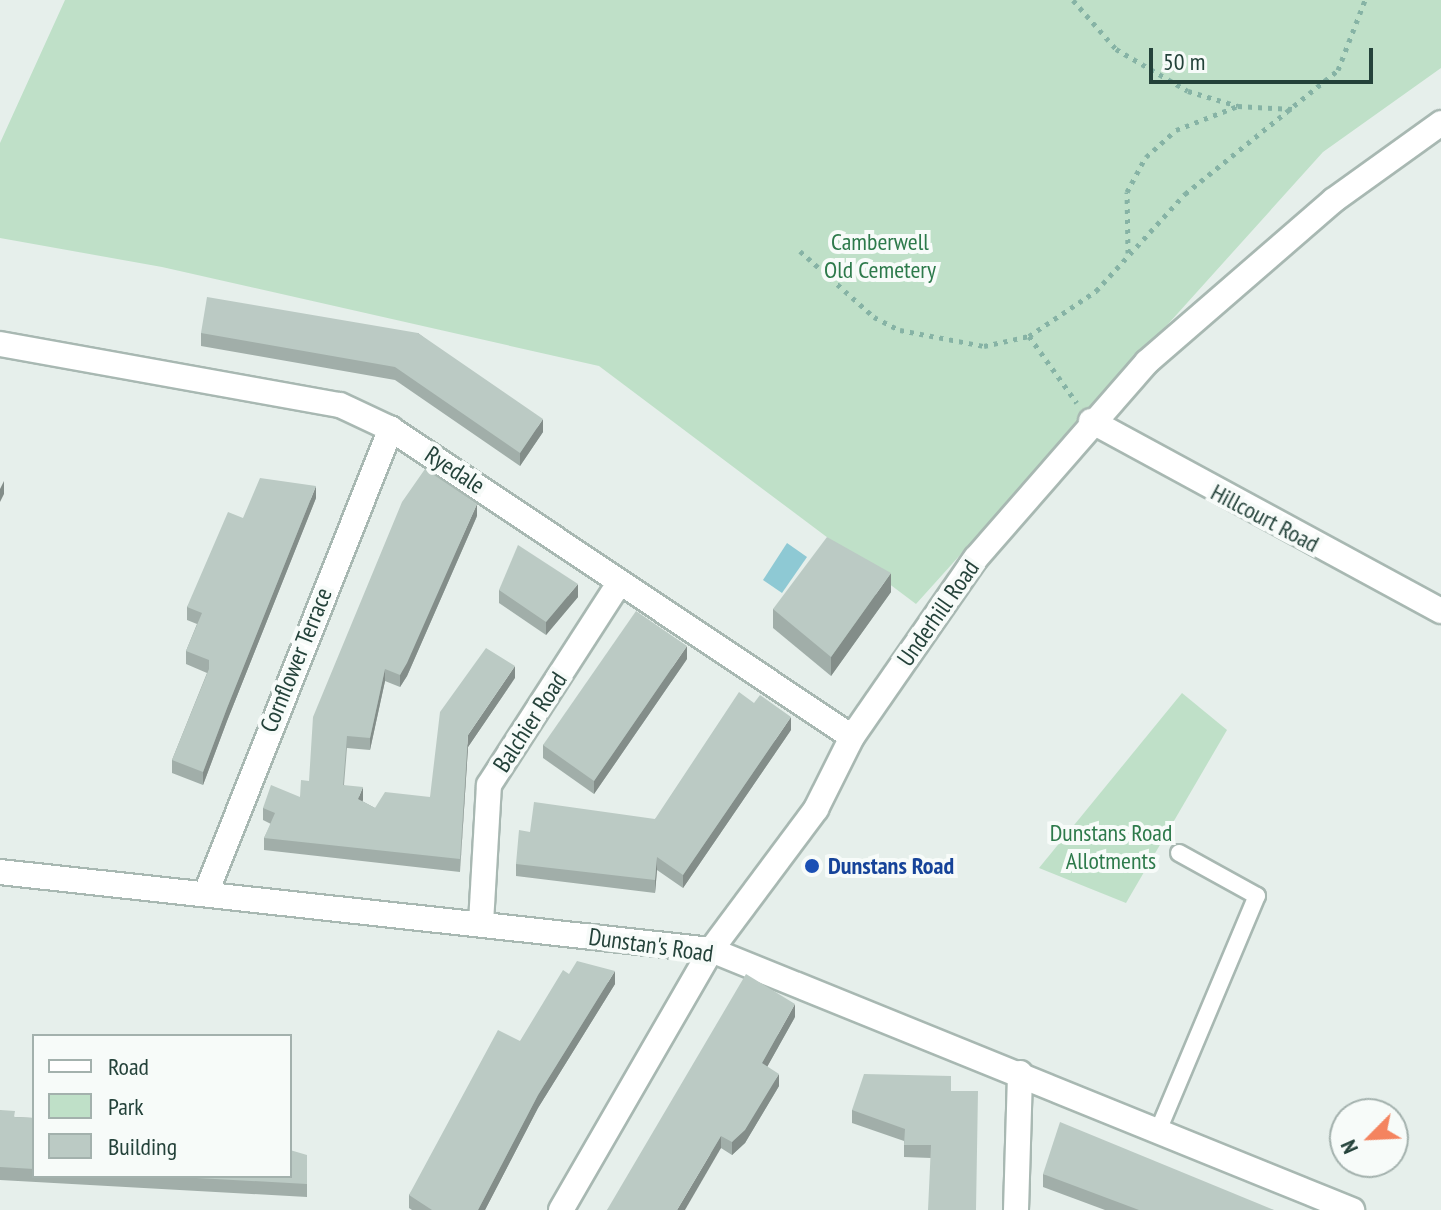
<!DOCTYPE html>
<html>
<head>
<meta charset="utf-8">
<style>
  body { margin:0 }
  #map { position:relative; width:1441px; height:1210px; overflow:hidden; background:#e6efeb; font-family:"PT Sans Narrow",sans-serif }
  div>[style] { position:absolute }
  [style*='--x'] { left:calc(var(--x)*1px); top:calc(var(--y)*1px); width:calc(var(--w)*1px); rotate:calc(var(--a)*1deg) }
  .green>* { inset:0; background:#bfe0c8 }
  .water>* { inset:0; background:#8ec9d4 }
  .path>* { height:5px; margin-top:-2.5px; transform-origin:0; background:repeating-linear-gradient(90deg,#86b3a5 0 4px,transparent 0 10px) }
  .roads { filter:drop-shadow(2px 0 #a8b8b2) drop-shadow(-2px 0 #a8b8b2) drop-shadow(0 2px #a8b8b2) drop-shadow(0 -2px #a8b8b2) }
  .service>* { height:16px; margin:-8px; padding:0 8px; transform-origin:8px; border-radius:8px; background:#fff }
  .minor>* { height:24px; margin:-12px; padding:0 12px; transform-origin:12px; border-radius:12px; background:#fff }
  .wall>* { inset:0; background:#a1aea9 }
  .shaded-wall>* { inset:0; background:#838d89 }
  .building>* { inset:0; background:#bbcac4 }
  .dots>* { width:22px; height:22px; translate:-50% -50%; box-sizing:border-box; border:4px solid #f7fbf9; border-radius:50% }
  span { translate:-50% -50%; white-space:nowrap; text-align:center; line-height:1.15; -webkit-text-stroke:8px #f7fbf9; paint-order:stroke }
  .park-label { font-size:24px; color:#2d7a4b }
  .street-label { font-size:24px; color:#24423a }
  .transit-label { font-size:24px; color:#164399; font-weight:700 }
  .left { translate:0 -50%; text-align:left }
  .legend { position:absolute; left:32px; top:1034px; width:260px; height:144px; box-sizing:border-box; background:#f7fbf9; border:2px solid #a3b1ad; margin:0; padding:10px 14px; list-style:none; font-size:24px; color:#24423a }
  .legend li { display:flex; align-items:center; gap:16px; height:40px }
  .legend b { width:40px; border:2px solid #a3b1ad }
  .north { position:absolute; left:1329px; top:1098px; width:80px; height:80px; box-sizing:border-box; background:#f7fbf9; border:2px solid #a3b1ad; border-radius:50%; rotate:246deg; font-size:22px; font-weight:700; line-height:32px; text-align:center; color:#24423a }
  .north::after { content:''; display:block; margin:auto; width:28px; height:36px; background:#f4845f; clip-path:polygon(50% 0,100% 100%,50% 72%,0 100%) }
  .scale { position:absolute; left:1149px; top:48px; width:224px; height:36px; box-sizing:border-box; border:4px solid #24423a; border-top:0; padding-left:10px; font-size:24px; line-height:28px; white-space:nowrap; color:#24423a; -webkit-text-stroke:6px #f7fbf9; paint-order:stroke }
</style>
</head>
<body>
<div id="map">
  <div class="green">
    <i style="clip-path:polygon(65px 0,1441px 0,1441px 68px,1323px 152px,916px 604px,599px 366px,162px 267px,0 238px,0 143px)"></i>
    <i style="clip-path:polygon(1182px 693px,1227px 730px,1126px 903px,1039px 868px)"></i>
  </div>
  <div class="water">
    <i style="clip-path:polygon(787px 543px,807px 557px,782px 593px,763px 580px)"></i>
  </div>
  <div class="path">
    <i style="--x:1073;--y:0;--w:65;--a:48.7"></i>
    <i style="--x:1116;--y:49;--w:83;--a:30.3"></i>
    <i style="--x:1188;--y:91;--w:52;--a:16.7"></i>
    <i style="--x:1238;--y:106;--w:54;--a:3.2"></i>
    <i style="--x:800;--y:251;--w:99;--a:41.7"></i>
    <i style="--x:874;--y:317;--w:29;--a:27"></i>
    <i style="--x:900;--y:330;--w:86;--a:10.8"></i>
    <i style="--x:984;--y:346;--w:46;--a:-12.5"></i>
    <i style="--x:1029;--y:336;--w:81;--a:-33.9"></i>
    <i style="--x:1096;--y:291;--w:132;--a:-47.5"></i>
    <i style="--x:1185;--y:194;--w:197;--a:-39"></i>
    <i style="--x:1338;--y:70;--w:75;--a:-68.9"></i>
    <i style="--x:1128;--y:253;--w:61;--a:-90.9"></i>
    <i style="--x:1127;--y:192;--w:40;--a:-62"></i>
    <i style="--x:1146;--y:157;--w:40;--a:-42"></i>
    <i style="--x:1176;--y:130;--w:66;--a:-21.2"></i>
    <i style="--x:1029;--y:336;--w:82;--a:54.4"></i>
  </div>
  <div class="roads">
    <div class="service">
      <i style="--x:1158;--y:1131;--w:255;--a:-67.2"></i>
      <i style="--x:1257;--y:896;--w:89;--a:-151.1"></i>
    </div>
    <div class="minor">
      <i style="--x:0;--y:344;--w:345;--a:10.2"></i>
      <i style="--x:340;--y:405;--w:56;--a:25.2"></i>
      <i style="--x:391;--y:429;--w:554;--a:33.75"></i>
      <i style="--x:1091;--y:421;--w:398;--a:28.5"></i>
      <i style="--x:0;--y:872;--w:715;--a:6.26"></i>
      <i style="--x:711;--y:950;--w:692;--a:22.08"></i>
      <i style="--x:206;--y:893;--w:500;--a:-68.3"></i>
      <i style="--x:481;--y:923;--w:138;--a:-86.7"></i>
      <i style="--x:489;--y:785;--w:240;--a:-57.2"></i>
      <i style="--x:561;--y:1210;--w:300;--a:-60"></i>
      <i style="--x:711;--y:950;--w:176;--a:-53.3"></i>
      <i style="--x:816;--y:809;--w:80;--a:-63.4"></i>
      <i style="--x:852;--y:737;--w:218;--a:-55.3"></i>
      <i style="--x:976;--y:558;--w:260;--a:-48.9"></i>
      <i style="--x:1147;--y:362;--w:247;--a:-40.9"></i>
      <i style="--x:1334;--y:200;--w:132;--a:-35.7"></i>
      <i style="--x:1016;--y:1210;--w:137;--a:-88.3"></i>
    </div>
  </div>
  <div class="wall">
    <i style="clip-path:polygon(201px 333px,418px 333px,543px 432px,520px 466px,395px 380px,201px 346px)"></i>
    <i style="clip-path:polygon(316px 498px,227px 721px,203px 785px,172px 773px,172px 760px,207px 673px,186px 664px,186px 651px,197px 624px,187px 620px,187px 607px,243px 518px)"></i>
    <i style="clip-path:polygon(477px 516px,407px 676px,400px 687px,385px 681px,370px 750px,347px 748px,344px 785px,363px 800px,362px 801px,375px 808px,430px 797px,515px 678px,468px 747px,460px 872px,264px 850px,264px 838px,271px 824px,263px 820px,263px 808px,300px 797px)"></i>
    <i style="clip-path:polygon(499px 590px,578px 597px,546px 635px,499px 603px)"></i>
    <i style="clip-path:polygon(891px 592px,831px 676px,773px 628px,773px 609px)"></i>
    <i style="clip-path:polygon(687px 659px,594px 794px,543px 758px,543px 745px)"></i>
    <i style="clip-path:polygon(791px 730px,683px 888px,657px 870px,655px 893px,516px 876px,516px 864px,530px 832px,655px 819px)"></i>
    <i style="clip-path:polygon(569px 974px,615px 984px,538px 1108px,485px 1210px,412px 1210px,409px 1208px,409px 1195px)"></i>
    <i style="clip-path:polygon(795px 1017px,767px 1067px,779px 1086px,745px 1143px,732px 1155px,721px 1148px,607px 1210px)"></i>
    <i style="clip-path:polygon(951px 1076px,931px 1158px,904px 1157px,904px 1141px,852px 1123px,852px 1110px)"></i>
    <i style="clip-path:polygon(0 1110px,15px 1117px,34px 1118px,34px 1176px,290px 1176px,307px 1184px,307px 1197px,0 1180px)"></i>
    <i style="clip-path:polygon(1043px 1174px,1274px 1210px,1105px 1210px,1043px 1187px)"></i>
  </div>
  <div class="shaded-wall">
    <i style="clip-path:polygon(543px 419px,543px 432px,520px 466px,520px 453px)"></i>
    <i style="clip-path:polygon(4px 481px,4px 494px,0 502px,0 489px)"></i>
    <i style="clip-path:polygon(316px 486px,316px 498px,227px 721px,203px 785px,203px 772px,227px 708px)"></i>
    <i style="clip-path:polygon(477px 504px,477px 516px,407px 676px,400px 687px,400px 675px)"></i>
    <i style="clip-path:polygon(891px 573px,891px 592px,831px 676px,831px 657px)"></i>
    <i style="clip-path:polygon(578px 584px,578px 597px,546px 635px,546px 622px)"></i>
    <i style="clip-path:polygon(687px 646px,687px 659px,594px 794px,594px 781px)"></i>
    <i style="clip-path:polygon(515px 666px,515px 678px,468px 747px,460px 872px,468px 735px)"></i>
    <i style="clip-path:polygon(385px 669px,385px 681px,370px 750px,370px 738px)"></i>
    <i style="clip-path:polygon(791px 717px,791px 730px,683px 888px,683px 875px)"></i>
    <i style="clip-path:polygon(363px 787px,363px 800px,358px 811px,358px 799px)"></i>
    <i style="clip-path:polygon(657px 857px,657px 870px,655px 893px,655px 880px)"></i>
    <i style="clip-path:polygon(615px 971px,615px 984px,538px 1108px,485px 1210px,478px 1210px,538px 1095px)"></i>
    <i style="clip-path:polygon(795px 1004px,795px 1017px,762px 1076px,762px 1063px)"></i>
    <i style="clip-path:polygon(779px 1074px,779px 1086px,745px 1143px,732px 1155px,732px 1142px)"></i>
    <i style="clip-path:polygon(721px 1136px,721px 1148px,685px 1210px,677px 1210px)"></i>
  </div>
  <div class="building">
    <i style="clip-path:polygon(207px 297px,418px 333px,543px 419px,520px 453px,395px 367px,201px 333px)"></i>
    <i style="clip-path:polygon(425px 469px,477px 504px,407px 663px,400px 675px,385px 669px,370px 738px,347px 736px,343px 785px,363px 787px,358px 799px,375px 808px,385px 792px,430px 797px,440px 712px,486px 648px,515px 666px,468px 735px,460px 859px,264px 838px,275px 813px,263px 808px,271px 785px,300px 797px,301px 780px,309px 781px,313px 717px,402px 502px)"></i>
    <i style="clip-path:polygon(260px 478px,316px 486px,227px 708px,203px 772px,172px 760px,209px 669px,209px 660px,186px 651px,202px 613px,187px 607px,228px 512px,243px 518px)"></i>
    <i style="clip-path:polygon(827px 537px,891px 573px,831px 657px,773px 609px)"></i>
    <i style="clip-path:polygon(518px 545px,578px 584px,546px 622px,499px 590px)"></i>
    <i style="clip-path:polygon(636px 611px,687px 646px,594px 781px,543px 745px)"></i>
    <i style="clip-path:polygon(739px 692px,754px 703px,760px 695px,791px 717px,683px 875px,657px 857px,655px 880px,516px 864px,519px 830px,530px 832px,534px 802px,655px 819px)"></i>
    <i style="clip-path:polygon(577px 961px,615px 971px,538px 1095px,478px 1210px,432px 1210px,409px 1195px,498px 1030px,520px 1041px,563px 970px,569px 974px)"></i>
    <i style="clip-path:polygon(746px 974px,795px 1004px,762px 1063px,779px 1074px,745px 1130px,732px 1142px,721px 1136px,677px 1210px,607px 1210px)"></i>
    <i style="clip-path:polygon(864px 1074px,951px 1076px,951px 1091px,978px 1091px,976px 1210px,928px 1210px,931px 1145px,904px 1145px,905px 1129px,852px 1110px)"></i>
    <i style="clip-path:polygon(0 1110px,15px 1111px,14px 1117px,34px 1118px,34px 1169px,0 1167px)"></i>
    <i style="clip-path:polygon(1060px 1122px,1274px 1210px,1139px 1210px,1043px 1174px)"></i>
    <i style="clip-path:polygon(290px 1150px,307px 1155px,307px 1184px,160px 1176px,290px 1176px)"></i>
  </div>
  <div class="dots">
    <i style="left:812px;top:866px;background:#1a4fb4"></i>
  </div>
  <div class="park-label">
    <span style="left:880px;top:256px">Camberwell<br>Old Cemetery</span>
    <span style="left:1111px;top:847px">Dunstans Road<br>Allotments</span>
  </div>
  <div class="street-label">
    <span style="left:455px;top:470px;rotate:33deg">Ryedale</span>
    <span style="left:1265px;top:518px;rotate:28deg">Hillcourt Road</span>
    <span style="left:938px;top:613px;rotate:-55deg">Underhill Road</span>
    <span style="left:296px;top:660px;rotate:-68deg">Cornflower Terrace</span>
    <span style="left:530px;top:722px;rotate:-57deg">Balchier Road</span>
    <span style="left:651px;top:945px;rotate:8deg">Dunstan's Road</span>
  </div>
  <div class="transit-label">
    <span class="left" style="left:828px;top:866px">Dunstans Road</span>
  </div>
  <ul class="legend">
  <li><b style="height:10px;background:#fff"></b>Road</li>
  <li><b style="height:22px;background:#bfe0c8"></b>Park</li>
  <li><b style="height:22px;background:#bbcac4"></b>Building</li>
  </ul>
  <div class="north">N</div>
  <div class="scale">50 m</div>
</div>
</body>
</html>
